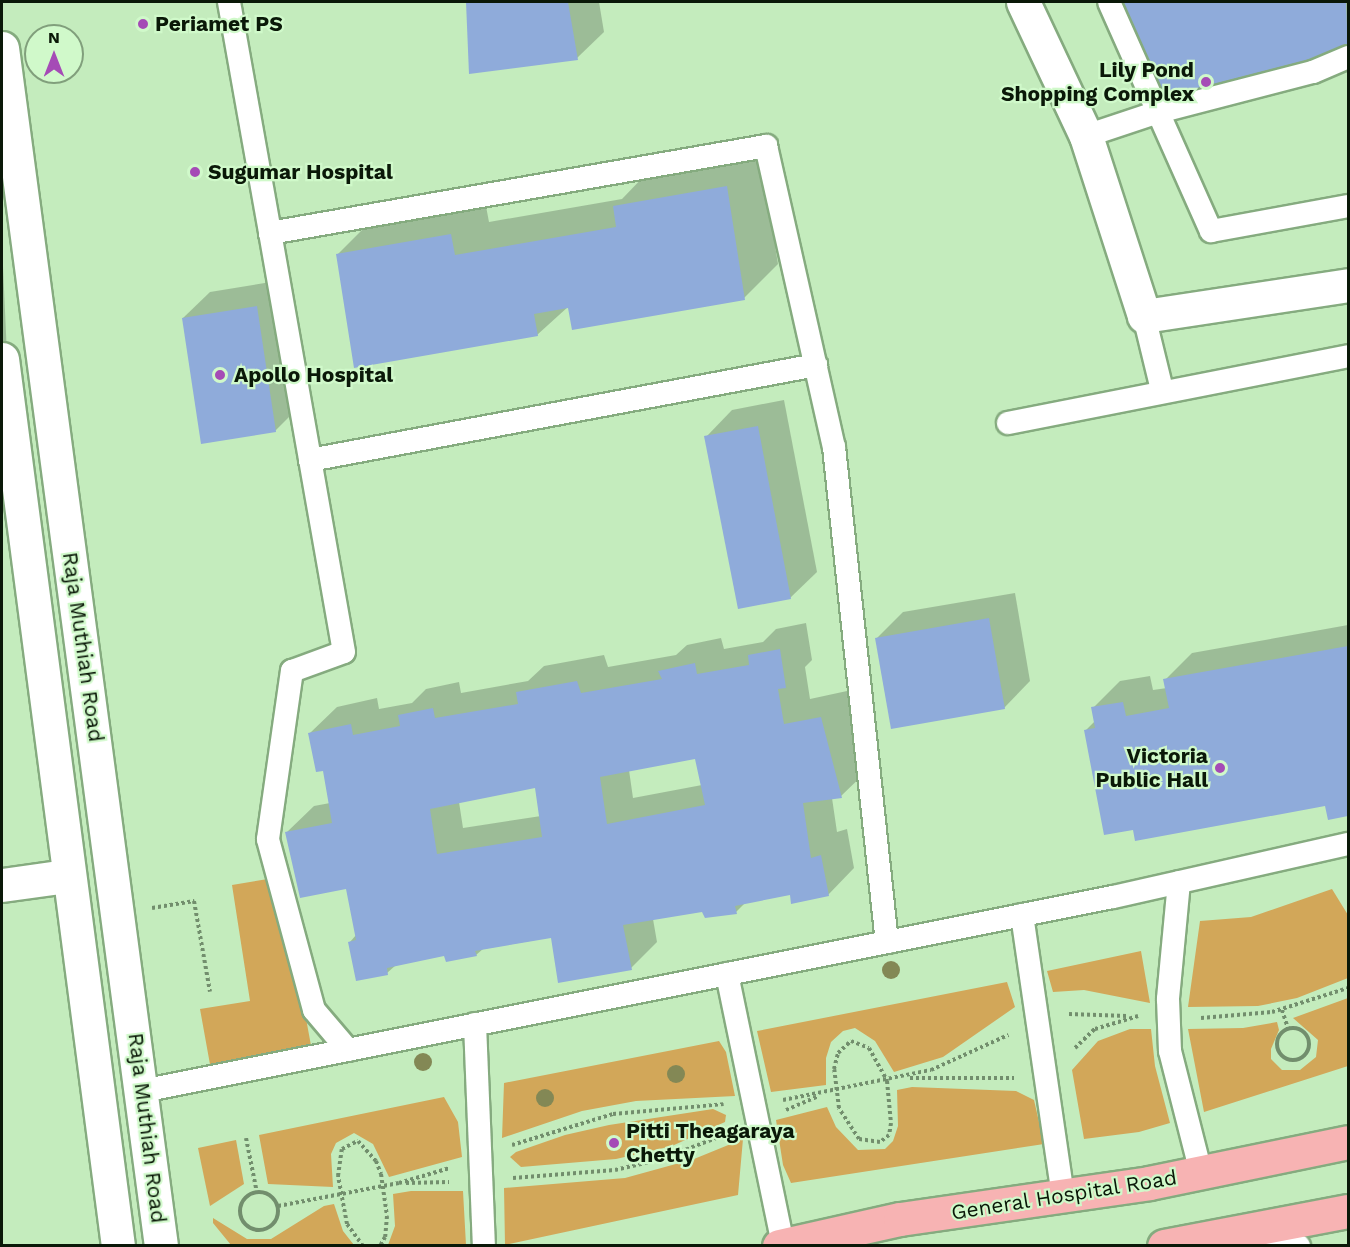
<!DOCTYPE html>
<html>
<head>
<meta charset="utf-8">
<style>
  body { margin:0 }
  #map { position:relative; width:1350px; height:1247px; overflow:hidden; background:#c4ecbd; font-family:"Work Sans",sans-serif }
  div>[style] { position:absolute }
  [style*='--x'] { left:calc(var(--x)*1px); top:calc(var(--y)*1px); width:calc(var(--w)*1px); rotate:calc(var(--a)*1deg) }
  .green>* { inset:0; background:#d2a759 }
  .shadow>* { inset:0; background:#0003 }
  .building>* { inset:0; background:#8fabda }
  .path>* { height:4px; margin-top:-2px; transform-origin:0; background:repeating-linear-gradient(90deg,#728e6d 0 3px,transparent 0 6px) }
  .path>.ring { margin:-2px; padding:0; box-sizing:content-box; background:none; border:4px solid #728e6d; border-radius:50% }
  .roads { filter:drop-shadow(2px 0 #85ab7f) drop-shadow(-2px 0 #85ab7f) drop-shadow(0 2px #85ab7f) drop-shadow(0 -2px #85ab7f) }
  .service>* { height:22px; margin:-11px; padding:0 11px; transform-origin:11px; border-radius:11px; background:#fff }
  .minor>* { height:33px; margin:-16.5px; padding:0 16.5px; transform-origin:16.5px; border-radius:16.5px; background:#fff }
  .tertiary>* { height:33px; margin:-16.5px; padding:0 16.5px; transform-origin:16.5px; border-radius:16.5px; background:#fff }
  .secondary>* { height:33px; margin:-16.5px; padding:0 16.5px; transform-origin:16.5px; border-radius:16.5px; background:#fff }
  .primary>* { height:33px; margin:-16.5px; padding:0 16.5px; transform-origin:16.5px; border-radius:16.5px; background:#f7b3b3 }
  .trees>* { width:18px; height:18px; margin:-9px; border-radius:50%; background:#838855 }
  .dots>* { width:16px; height:16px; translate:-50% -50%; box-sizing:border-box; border:3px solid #d0f9ca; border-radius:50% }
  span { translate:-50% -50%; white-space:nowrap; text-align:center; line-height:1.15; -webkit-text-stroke:4.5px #d0f9ca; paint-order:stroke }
  .poi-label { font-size:21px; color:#0a1808; font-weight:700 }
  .left { translate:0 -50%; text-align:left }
  .right { translate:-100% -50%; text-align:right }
  .street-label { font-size:21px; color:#0a1808 }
  .frame { position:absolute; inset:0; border:3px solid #0a1808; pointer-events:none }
  .north { position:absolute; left:24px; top:24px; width:60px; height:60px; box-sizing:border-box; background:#d0f9ca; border:2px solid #819f7c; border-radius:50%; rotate:0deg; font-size:16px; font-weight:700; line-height:24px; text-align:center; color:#0a1808 }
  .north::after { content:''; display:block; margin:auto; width:21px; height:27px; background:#a54bb6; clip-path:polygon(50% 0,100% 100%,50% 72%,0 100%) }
</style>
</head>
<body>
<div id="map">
  <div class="green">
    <i style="clip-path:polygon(280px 877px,312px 1051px,211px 1070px,200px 1009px,250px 1001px,232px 885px)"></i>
    <i style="clip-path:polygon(1332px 889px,1348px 915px,1348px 978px,1297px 998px,1258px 1006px,1188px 1007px,1200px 921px,1251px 917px)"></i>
    <i style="clip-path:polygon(1141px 951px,1150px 1003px,1084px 990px,1053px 992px,1047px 971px)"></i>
    <i style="clip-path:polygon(1007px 982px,1015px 1007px,943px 1057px,894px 1072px,875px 1041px,855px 1028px,843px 1031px,831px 1042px,826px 1058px,826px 1085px,771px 1092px,757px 1031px)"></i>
    <i style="clip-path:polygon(1348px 998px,1348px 1066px,1204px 1112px,1188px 1029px,1243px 1028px,1277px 1022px,1279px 1030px,1271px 1049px,1271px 1059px,1282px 1070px,1300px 1070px,1316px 1057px,1318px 1040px,1293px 1018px)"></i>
    <i style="clip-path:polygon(1130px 1029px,1151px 1029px,1155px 1066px,1170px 1123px,1139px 1132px,1084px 1139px,1072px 1070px,1098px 1041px)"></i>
    <i style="clip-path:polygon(719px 1041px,726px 1052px,735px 1096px,636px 1101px,582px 1111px,502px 1138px,504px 1083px)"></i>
    <i style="clip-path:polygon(912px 1087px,1016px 1091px,1034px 1100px,1044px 1144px,791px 1183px,783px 1165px,776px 1120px,827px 1107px,836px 1127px,858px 1150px,885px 1149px,893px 1141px,898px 1126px,897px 1090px)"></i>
    <i style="clip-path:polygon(444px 1097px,458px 1122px,462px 1157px,389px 1177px,373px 1144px,354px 1133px,336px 1143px,331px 1154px,333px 1187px,268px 1184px,259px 1135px)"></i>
    <i style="clip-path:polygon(713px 1109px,726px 1115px,725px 1122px,672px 1146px,616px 1159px,521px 1167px,510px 1157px,516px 1152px,565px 1135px,609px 1125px)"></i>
    <i style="clip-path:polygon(743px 1139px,738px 1195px,505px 1245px,504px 1188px,625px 1178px,694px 1159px)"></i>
    <i style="clip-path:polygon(236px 1140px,244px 1184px,210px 1206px,198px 1148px)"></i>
    <i style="clip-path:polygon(411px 1191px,463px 1191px,466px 1245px,388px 1245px,395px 1226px,393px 1194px)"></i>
    <i style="clip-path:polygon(334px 1204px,343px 1231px,354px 1245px,231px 1245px,213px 1223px,213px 1218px,247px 1239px,271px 1239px,324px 1206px)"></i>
  </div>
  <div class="shadow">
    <i style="clip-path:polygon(467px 2px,599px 2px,604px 32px,577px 58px,471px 72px)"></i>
    <i style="clip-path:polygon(1124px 2px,1348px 2px,1348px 52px,1168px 108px)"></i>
    <i style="clip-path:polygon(760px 153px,778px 264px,744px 298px,569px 306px,537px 335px,337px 255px,371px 221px,485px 201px,489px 222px,622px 199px,648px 172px)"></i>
    <i style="clip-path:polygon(2px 244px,7px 355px,2px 361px)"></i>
    <i style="clip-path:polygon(283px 280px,302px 404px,275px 431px,183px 318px,210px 292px)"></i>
    <i style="clip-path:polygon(784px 400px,817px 572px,790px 598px,706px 437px,732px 410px)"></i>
    <i style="clip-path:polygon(1015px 593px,1030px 681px,1004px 708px,876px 639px,903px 612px)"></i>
    <i style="clip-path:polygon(evenodd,806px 623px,812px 660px,805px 667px,810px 699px,847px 691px,868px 770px,841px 796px,832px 798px,837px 832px,847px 829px,854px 868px,828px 895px,791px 894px,746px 902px,736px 912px,703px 911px,653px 919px,657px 942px,631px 968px,552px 937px,483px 949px,476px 955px,445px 955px,396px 965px,387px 973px,350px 942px,356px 935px,347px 888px,287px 832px,314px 806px,330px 803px,324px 769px,310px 733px,337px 707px,377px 698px,379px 709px,412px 703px,426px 689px,459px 682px,461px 693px,528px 681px,544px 666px,604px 655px,608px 667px,676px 655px,687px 645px,721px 638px,724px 649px,763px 642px,776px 629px,806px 623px,696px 757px,702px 785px,633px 798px,629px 770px,696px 757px,806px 623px,537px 786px,541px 816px,463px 828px,459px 802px,537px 786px)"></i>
    <i style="clip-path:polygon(1348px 625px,1348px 815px,1329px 818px,1327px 804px,1134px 828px,1085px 731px,1095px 721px,1093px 708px,1120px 681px,1150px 676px,1153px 690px,1167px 688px,1165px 680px,1192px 653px)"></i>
  </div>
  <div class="building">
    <i style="clip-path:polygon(466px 2px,568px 2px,578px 60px,469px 74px)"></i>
    <i style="clip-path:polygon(1122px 2px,1346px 2px,1348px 54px,1167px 110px)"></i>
    <i style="clip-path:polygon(727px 186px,745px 300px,572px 330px,568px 308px,534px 314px,538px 336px,354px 368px,336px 254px,451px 234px,455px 255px,616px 227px,613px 206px)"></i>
    <i style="clip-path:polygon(257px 306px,276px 432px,201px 444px,182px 318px)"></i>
    <i style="clip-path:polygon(758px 426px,791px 599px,738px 609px,704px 436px)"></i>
    <i style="clip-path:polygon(989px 618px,1005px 709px,891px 729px,875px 638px)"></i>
    <i style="clip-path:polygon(1348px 646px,1348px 816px,1328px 820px,1325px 806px,1135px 841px,1133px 830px,1104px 835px,1084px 730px,1095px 728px,1091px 707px,1123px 702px,1126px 716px,1169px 708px,1163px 679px)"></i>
    <i style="clip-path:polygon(evenodd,780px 649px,786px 688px,778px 689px,784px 724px,821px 717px,842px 798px,803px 803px,811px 858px,821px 855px,829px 896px,791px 904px,790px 895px,735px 906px,737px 914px,705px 918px,702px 912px,623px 925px,632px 970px,558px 983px,551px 938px,475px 951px,477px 956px,446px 962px,444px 956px,387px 968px,388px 975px,356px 981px,348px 942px,356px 940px,346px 889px,300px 898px,285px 832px,332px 823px,323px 771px,316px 772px,308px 733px,351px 724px,353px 735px,400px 726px,398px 715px,433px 708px,435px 718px,518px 704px,516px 692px,577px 681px,581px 693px,662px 679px,658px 671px,695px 663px,697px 674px,749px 665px,748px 655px,780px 649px,695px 759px,705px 805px,607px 824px,600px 777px,695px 759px,780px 649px,535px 788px,542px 837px,437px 854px,430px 809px,535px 788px)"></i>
  </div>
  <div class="path">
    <i style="--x:152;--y:908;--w:43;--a:-9.5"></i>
    <i style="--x:194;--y:901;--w:92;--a:80"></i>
    <i style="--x:1282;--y:1010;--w:20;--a:72"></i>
    <i style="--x:1069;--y:1014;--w:58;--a:2"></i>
    <i style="--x:1201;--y:1018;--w:71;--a:-4.8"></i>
    <i style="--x:1272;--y:1012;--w:80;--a:-17.5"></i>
    <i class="ring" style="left:1277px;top:1028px;width:28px;height:28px"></i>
    <i style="--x:851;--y:1041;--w:19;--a:21"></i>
    <i style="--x:869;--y:1048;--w:38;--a:61"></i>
    <i style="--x:887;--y:1081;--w:42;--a:84.6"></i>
    <i style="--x:891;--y:1123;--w:12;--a:99"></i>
    <i style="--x:889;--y:1135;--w:11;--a:142"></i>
    <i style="--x:880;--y:1142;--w:21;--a:-172"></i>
    <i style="--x:859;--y:1139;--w:37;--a:-123"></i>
    <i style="--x:839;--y:1108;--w:39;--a:-97"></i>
    <i style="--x:834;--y:1069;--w:16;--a:-76"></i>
    <i style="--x:838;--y:1053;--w:18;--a:-43"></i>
    <i style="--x:1075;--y:1048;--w:28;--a:-44"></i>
    <i style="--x:1095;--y:1029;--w:45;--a:-16.8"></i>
    <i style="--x:910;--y:1078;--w:104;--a:0"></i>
    <i style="--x:783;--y:1100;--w:151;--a:-11.5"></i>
    <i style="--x:931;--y:1070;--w:85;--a:-24.4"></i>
    <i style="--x:786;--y:1110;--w:34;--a:-23"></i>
    <i style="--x:246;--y:1138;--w:56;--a:78.7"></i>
    <i style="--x:512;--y:1145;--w:106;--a:-17.1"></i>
    <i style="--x:613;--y:1114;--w:111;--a:-5.1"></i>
    <i style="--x:513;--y:1178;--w:102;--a:-4.5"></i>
    <i style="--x:615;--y:1170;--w:44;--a:-13.1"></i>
    <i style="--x:658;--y:1160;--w:74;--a:-20.6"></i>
    <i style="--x:406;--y:1183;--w:43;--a:-1.3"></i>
    <i class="ring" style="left:240px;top:1192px;width:34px;height:34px"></i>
    <i style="--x:278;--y:1206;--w:123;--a:-10.8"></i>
    <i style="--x:399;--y:1183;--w:53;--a:-16.4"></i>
    <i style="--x:363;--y:1246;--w:27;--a:-126"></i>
    <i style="--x:347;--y:1224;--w:49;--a:-100.6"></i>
    <i style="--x:338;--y:1176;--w:27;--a:-82"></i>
    <i style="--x:342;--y:1149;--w:18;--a:-27"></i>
    <i style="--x:358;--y:1141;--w:27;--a:48"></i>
    <i style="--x:376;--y:1161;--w:14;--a:69"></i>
    <i style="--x:381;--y:1174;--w:42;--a:81.9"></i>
    <i style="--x:387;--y:1216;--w:21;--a:95"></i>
    <i style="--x:385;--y:1237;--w:10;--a:119"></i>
  </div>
  <div class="roads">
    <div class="service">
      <i style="--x:229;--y:2;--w:235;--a:79.9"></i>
      <i style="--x:1109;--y:2;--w:251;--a:66"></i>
      <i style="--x:1211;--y:231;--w:139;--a:-10.3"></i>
      <i style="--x:1086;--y:136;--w:76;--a:-18.4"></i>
      <i style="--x:1158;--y:112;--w:160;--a:-14.5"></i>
      <i style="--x:1313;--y:72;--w:38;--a:-23"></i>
      <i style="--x:1144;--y:316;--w:76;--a:76.3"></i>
      <i style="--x:1008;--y:423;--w:347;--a:-11.1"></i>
      <i style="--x:310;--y:460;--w:515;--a:-10.63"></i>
      <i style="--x:1179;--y:882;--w:118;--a:95.4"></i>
      <i style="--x:1168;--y:999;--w:52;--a:87.8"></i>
      <i style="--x:1170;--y:1051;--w:126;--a:75.7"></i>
      <i style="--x:1022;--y:915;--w:284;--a:81.7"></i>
      <i style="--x:727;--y:974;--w:277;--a:78.3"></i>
      <i style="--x:475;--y:1024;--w:222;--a:87.7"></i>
      <i style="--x:348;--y:1050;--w:52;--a:-130.4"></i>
      <i style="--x:314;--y:1010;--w:177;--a:-105.1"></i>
      <i style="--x:268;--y:839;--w:170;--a:-81.9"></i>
      <i style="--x:292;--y:671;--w:55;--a:-20.1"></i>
      <i style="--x:344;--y:652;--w:425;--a:-100"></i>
      <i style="--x:270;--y:233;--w:504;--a:-9.95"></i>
      <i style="--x:766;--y:146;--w:309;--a:77.3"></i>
      <i style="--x:834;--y:447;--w:498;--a:83.9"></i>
      <i style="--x:142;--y:1091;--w:990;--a:-11.3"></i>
      <i style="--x:1113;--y:897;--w:241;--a:-12.7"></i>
      <i style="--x:1247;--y:1236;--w:53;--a:10.9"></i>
    </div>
    <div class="minor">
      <i style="--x:2;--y:885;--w:66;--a:-7.9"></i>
    </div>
    <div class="tertiary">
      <i style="--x:1023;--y:2;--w:148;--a:64.8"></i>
      <i style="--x:1086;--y:136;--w:189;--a:72.1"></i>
      <i style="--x:1144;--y:316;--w:206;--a:-8.6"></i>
    </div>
    <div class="secondary">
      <i style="--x:2;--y:48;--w:1209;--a:82.44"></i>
      <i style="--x:2;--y:359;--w:895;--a:82.55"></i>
    </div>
    <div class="primary">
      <i style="--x:779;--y:1246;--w:124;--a:-12.6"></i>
      <i style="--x:900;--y:1219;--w:252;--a:-8.2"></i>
      <i style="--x:1149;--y:1183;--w:203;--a:-11.6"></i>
      <i style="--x:1164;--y:1246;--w:187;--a:-10.8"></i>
    </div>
  </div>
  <div class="trees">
    <i style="left:891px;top:970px"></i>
    <i style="left:423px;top:1062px"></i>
    <i style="left:676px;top:1074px"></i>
    <i style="left:545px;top:1098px"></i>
  </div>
  <div class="dots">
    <i style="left:143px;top:24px;background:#a54bb6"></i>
    <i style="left:1206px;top:82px;background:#a54bb6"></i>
    <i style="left:195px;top:172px;background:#a54bb6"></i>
    <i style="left:220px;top:375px;background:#a54bb6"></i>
    <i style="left:1220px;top:768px;background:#a54bb6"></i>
    <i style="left:614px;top:1143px;background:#a54bb6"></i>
  </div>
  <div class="poi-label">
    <span class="left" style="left:155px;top:24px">Periamet PS</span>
    <span class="right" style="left:1194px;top:82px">Lily Pond<br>Shopping Complex</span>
    <span class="left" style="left:208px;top:172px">Sugumar Hospital</span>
    <span class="left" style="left:234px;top:375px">Apollo Hospital</span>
    <span class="right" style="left:1208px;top:768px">Victoria<br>Public Hall</span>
    <span class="left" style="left:626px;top:1143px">Pitti Theagaraya<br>Chetty</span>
  </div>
  <div class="street-label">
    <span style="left:83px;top:647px;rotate:82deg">Raja Muthiah Road</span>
    <span style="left:147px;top:1128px;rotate:83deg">Raja Muthiah Road</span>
    <span style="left:1064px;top:1195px;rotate:-9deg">General Hospital Road</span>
  </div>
  <div class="frame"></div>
  <div class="north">N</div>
</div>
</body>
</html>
